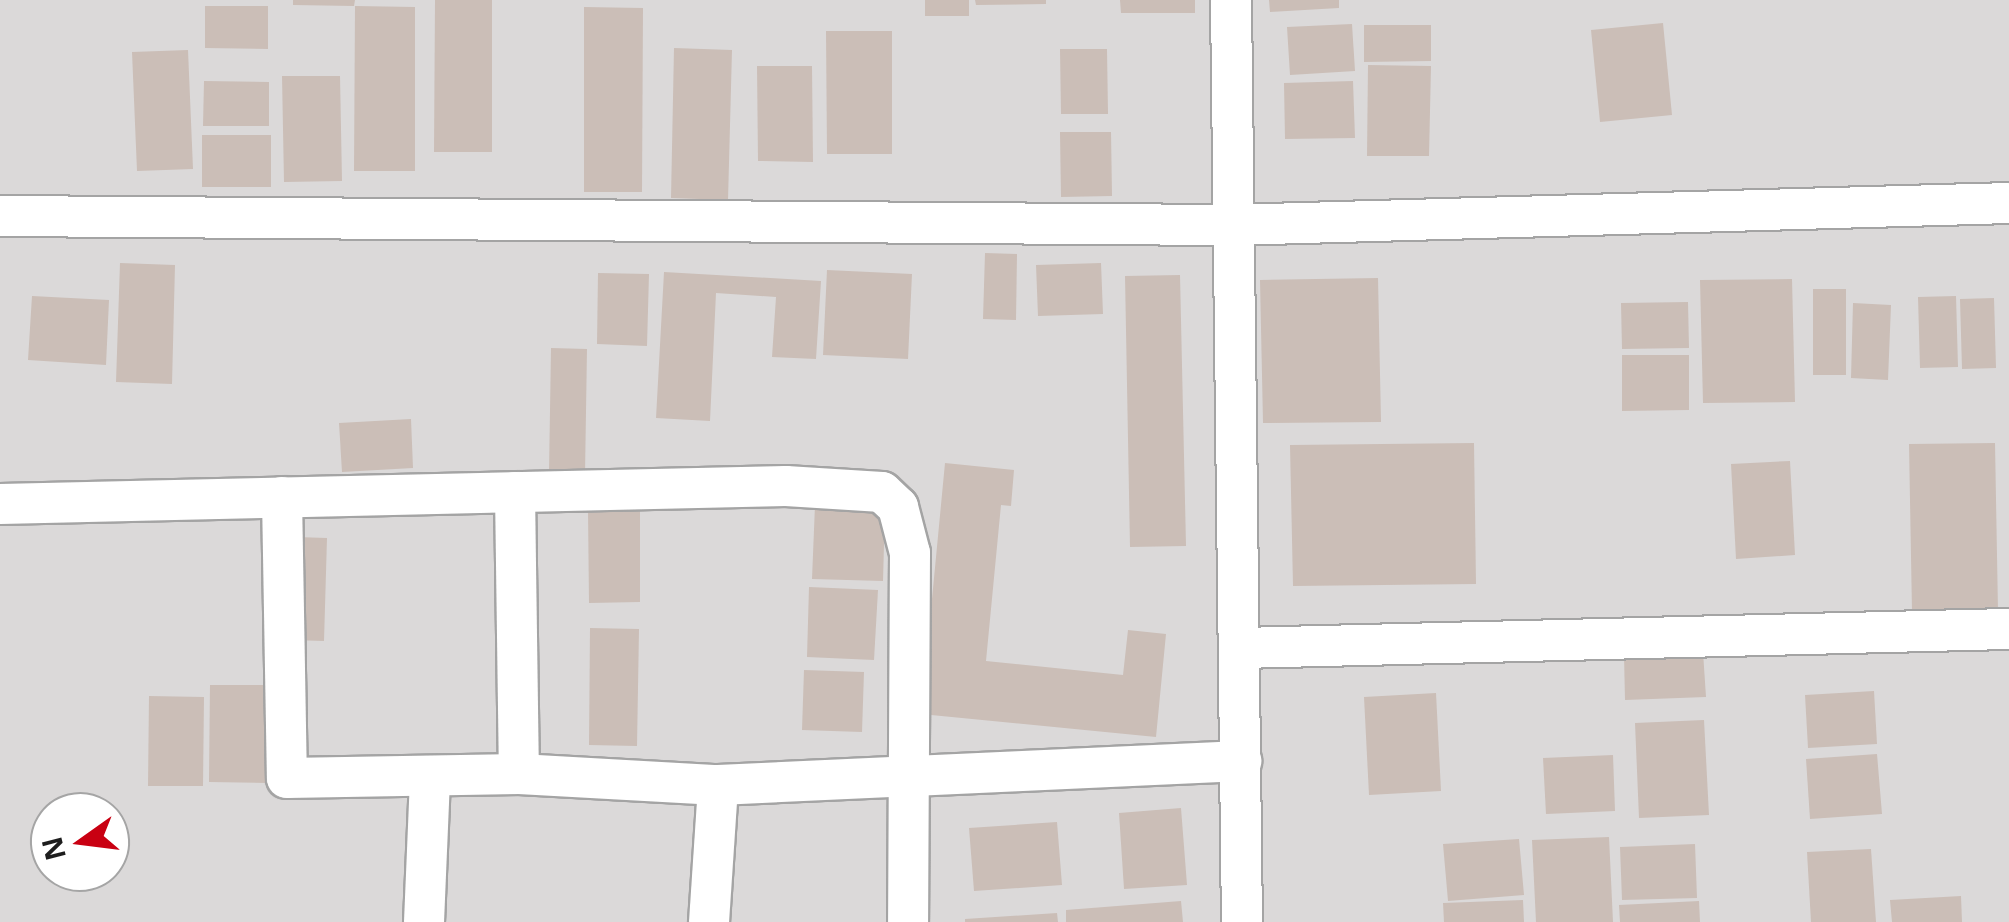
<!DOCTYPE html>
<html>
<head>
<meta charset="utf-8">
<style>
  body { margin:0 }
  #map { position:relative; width:2009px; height:922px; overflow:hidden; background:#efe9e1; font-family:"Open Sans",sans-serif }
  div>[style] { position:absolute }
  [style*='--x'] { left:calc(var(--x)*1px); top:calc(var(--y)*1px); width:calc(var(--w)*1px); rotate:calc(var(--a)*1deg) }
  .residential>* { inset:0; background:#dbd9d9 }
  .building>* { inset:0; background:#cbbeb7 }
  .roads { filter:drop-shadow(2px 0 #a4a4a4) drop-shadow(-2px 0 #a4a4a4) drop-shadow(0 2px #a4a4a4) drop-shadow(0 -2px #a4a4a4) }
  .minor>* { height:40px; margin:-20px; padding:0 20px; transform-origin:20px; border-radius:20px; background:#fff }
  span { translate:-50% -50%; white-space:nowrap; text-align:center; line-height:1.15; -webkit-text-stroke:8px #fff; paint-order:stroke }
  .north { position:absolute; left:30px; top:792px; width:100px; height:100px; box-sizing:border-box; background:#fff; border:2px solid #a5a5a5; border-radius:50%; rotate:256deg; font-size:28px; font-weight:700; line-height:40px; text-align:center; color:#1d1d1d }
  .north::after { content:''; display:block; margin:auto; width:35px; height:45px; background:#c90012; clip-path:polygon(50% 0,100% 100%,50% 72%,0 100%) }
</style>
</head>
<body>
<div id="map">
  <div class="residential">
    <i style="clip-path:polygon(evenodd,0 0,2009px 0,2009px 922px,0 922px,0 0,50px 812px,110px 812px,110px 872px,50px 872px,50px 812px)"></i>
  </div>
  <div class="building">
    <i style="clip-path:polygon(293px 0,355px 0,354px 6px,293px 5px)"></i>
    <i style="clip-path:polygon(435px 0,492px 0,492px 152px,434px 152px)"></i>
    <i style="clip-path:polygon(925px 0,969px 0,969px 16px,925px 16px)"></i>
    <i style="clip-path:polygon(975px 0,1046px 0,1046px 4px,976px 5px)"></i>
    <i style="clip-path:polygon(1120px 0,1195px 0,1195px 13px,1121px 13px)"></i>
    <i style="clip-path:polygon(1269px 0,1339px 0,1339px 8px,1270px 12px)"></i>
    <i style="clip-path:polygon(205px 6px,268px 6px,268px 49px,205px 48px)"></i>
    <i style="clip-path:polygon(355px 6px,415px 7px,415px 171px,354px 171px)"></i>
    <i style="clip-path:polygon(584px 7px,643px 8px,642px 192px,584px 192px)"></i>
    <i style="clip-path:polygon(1663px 23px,1672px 115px,1600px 122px,1591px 30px)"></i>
    <i style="clip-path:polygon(1352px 24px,1355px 71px,1290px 75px,1287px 27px)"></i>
    <i style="clip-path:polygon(1364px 25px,1431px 25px,1431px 61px,1364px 62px)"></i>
    <i style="clip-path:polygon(826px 31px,892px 31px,892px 154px,827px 154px)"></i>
    <i style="clip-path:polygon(674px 48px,732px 50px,728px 200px,671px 198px)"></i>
    <i style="clip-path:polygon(1060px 49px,1107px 49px,1108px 114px,1061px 114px)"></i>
    <i style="clip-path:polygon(188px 50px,193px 169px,137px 171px,132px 52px)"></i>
    <i style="clip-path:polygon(1368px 65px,1431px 66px,1429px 156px,1367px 156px)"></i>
    <i style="clip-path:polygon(757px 66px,812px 66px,813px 162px,758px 161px)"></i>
    <i style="clip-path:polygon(282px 76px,340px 76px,342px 181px,284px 182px)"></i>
    <i style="clip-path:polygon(204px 81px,269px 82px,269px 126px,203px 126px)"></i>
    <i style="clip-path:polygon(1353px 81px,1355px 138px,1285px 139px,1284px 83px)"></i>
    <i style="clip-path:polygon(1060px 132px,1111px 132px,1112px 196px,1061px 197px)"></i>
    <i style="clip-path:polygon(202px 135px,271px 135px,271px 187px,202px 187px)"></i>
    <i style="clip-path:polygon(985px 253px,1017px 254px,1016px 320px,983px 319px)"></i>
    <i style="clip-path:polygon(120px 263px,175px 265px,172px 384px,116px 382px)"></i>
    <i style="clip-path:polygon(1101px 263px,1103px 314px,1038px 316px,1036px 265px)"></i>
    <i style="clip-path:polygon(827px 270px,912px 274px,908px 359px,823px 355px)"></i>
    <i style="clip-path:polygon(664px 272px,821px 281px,816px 359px,772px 357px,776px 297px,716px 293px,710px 421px,656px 418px)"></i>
    <i style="clip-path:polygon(598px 273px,649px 274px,647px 346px,597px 344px)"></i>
    <i style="clip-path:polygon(1180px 275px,1186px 546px,1130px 547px,1125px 276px)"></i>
    <i style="clip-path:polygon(1378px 278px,1381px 422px,1263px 423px,1260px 280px)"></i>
    <i style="clip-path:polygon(1792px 279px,1795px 402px,1703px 403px,1700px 280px)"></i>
    <i style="clip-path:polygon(1813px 289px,1846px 289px,1846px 375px,1813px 375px)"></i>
    <i style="clip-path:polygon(32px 296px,109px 300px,106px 365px,28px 360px)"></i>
    <i style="clip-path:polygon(1956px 296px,1958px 367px,1920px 368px,1918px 297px)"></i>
    <i style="clip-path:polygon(1994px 298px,1996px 368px,1962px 369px,1960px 299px)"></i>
    <i style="clip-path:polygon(1688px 302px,1689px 348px,1622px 349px,1621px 303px)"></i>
    <i style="clip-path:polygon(1853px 303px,1891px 305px,1888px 380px,1851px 378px)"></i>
    <i style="clip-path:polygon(551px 348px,587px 349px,585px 474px,549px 473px)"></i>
    <i style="clip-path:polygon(1622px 355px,1689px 355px,1689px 410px,1622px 411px)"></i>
    <i style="clip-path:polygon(411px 419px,413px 468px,342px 472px,339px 423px)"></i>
    <i style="clip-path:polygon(1474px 443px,1476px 584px,1293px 586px,1290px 445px)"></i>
    <i style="clip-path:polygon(1995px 443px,1998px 611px,1912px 612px,1909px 444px)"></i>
    <i style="clip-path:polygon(1790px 461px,1795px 555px,1736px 559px,1731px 464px)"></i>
    <i style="clip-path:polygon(945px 463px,1014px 470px,1011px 506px,1001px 505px,986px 661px,1123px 675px,1128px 630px,1166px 634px,1156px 737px,921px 714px)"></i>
    <i style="clip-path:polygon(815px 505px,885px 508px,883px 581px,812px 579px)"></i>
    <i style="clip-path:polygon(588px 510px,640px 511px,640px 602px,589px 603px)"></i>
    <i style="clip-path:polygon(296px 537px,327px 538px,324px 641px,292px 640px)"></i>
    <i style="clip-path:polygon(809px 587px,878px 590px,874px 660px,807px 657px)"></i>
    <i style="clip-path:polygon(590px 628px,639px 629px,637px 746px,589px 745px)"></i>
    <i style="clip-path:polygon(1703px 652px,1706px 697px,1625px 700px,1624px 655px)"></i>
    <i style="clip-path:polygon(804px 670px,864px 672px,862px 732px,802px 730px)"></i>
    <i style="clip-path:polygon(210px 685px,269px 685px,268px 783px,209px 782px)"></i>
    <i style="clip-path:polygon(1874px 691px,1877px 744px,1808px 748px,1805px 695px)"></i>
    <i style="clip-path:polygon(1436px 693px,1441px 791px,1369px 795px,1364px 697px)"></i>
    <i style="clip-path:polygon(149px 696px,204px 697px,203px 786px,148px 786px)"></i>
    <i style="clip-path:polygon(1704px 720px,1709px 815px,1639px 818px,1635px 723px)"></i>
    <i style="clip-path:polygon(1877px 754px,1882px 814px,1810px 819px,1806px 759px)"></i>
    <i style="clip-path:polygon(1613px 755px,1615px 811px,1546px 814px,1543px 758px)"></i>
    <i style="clip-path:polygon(1181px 808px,1187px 885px,1124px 889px,1119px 813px)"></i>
    <i style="clip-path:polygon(1057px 822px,1062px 885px,974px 891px,969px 828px)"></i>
    <i style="clip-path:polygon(1609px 837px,1613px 922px,1536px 922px,1532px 840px)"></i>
    <i style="clip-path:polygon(1519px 839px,1524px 895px,1448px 901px,1443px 844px)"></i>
    <i style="clip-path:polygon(1695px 844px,1697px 898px,1622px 900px,1620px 847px)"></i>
    <i style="clip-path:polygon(1871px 849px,1876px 922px,1811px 922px,1807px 852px)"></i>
    <i style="clip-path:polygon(1961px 896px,1962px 922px,1892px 922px,1890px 900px)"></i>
    <i style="clip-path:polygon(1523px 900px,1524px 922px,1444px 922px,1443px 903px)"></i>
    <i style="clip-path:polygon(1181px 901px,1183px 922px,1066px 922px,1066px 910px)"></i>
    <i style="clip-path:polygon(1699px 901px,1700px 922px,1620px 922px,1619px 905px)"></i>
    <i style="clip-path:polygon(1057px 913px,1058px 922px,965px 922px,965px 919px)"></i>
  </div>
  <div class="roads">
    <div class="minor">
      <i style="--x:1231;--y:0;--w:922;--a:89.32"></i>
      <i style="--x:0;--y:216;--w:1232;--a:0.42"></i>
      <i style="--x:1232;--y:225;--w:777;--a:-1.62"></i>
      <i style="--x:515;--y:492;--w:282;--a:89.2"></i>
      <i style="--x:282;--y:497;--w:281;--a:89"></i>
      <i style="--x:287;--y:778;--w:232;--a:-1"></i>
      <i style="--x:519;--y:774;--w:199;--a:3.2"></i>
      <i style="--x:718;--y:785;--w:524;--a:-2.63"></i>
      <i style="--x:0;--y:504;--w:786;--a:-1.31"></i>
      <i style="--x:786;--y:486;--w:96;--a:3.6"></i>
      <i style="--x:882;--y:492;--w:22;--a:43"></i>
      <i style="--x:898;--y:507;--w:48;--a:75.4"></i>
      <i style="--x:910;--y:553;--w:369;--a:90.3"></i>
      <i style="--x:1241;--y:648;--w:768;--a:-1.42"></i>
      <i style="--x:424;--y:922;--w:146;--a:-87.6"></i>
      <i style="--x:709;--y:922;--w:137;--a:-86.2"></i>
    </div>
  </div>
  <div class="north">N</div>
</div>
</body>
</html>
